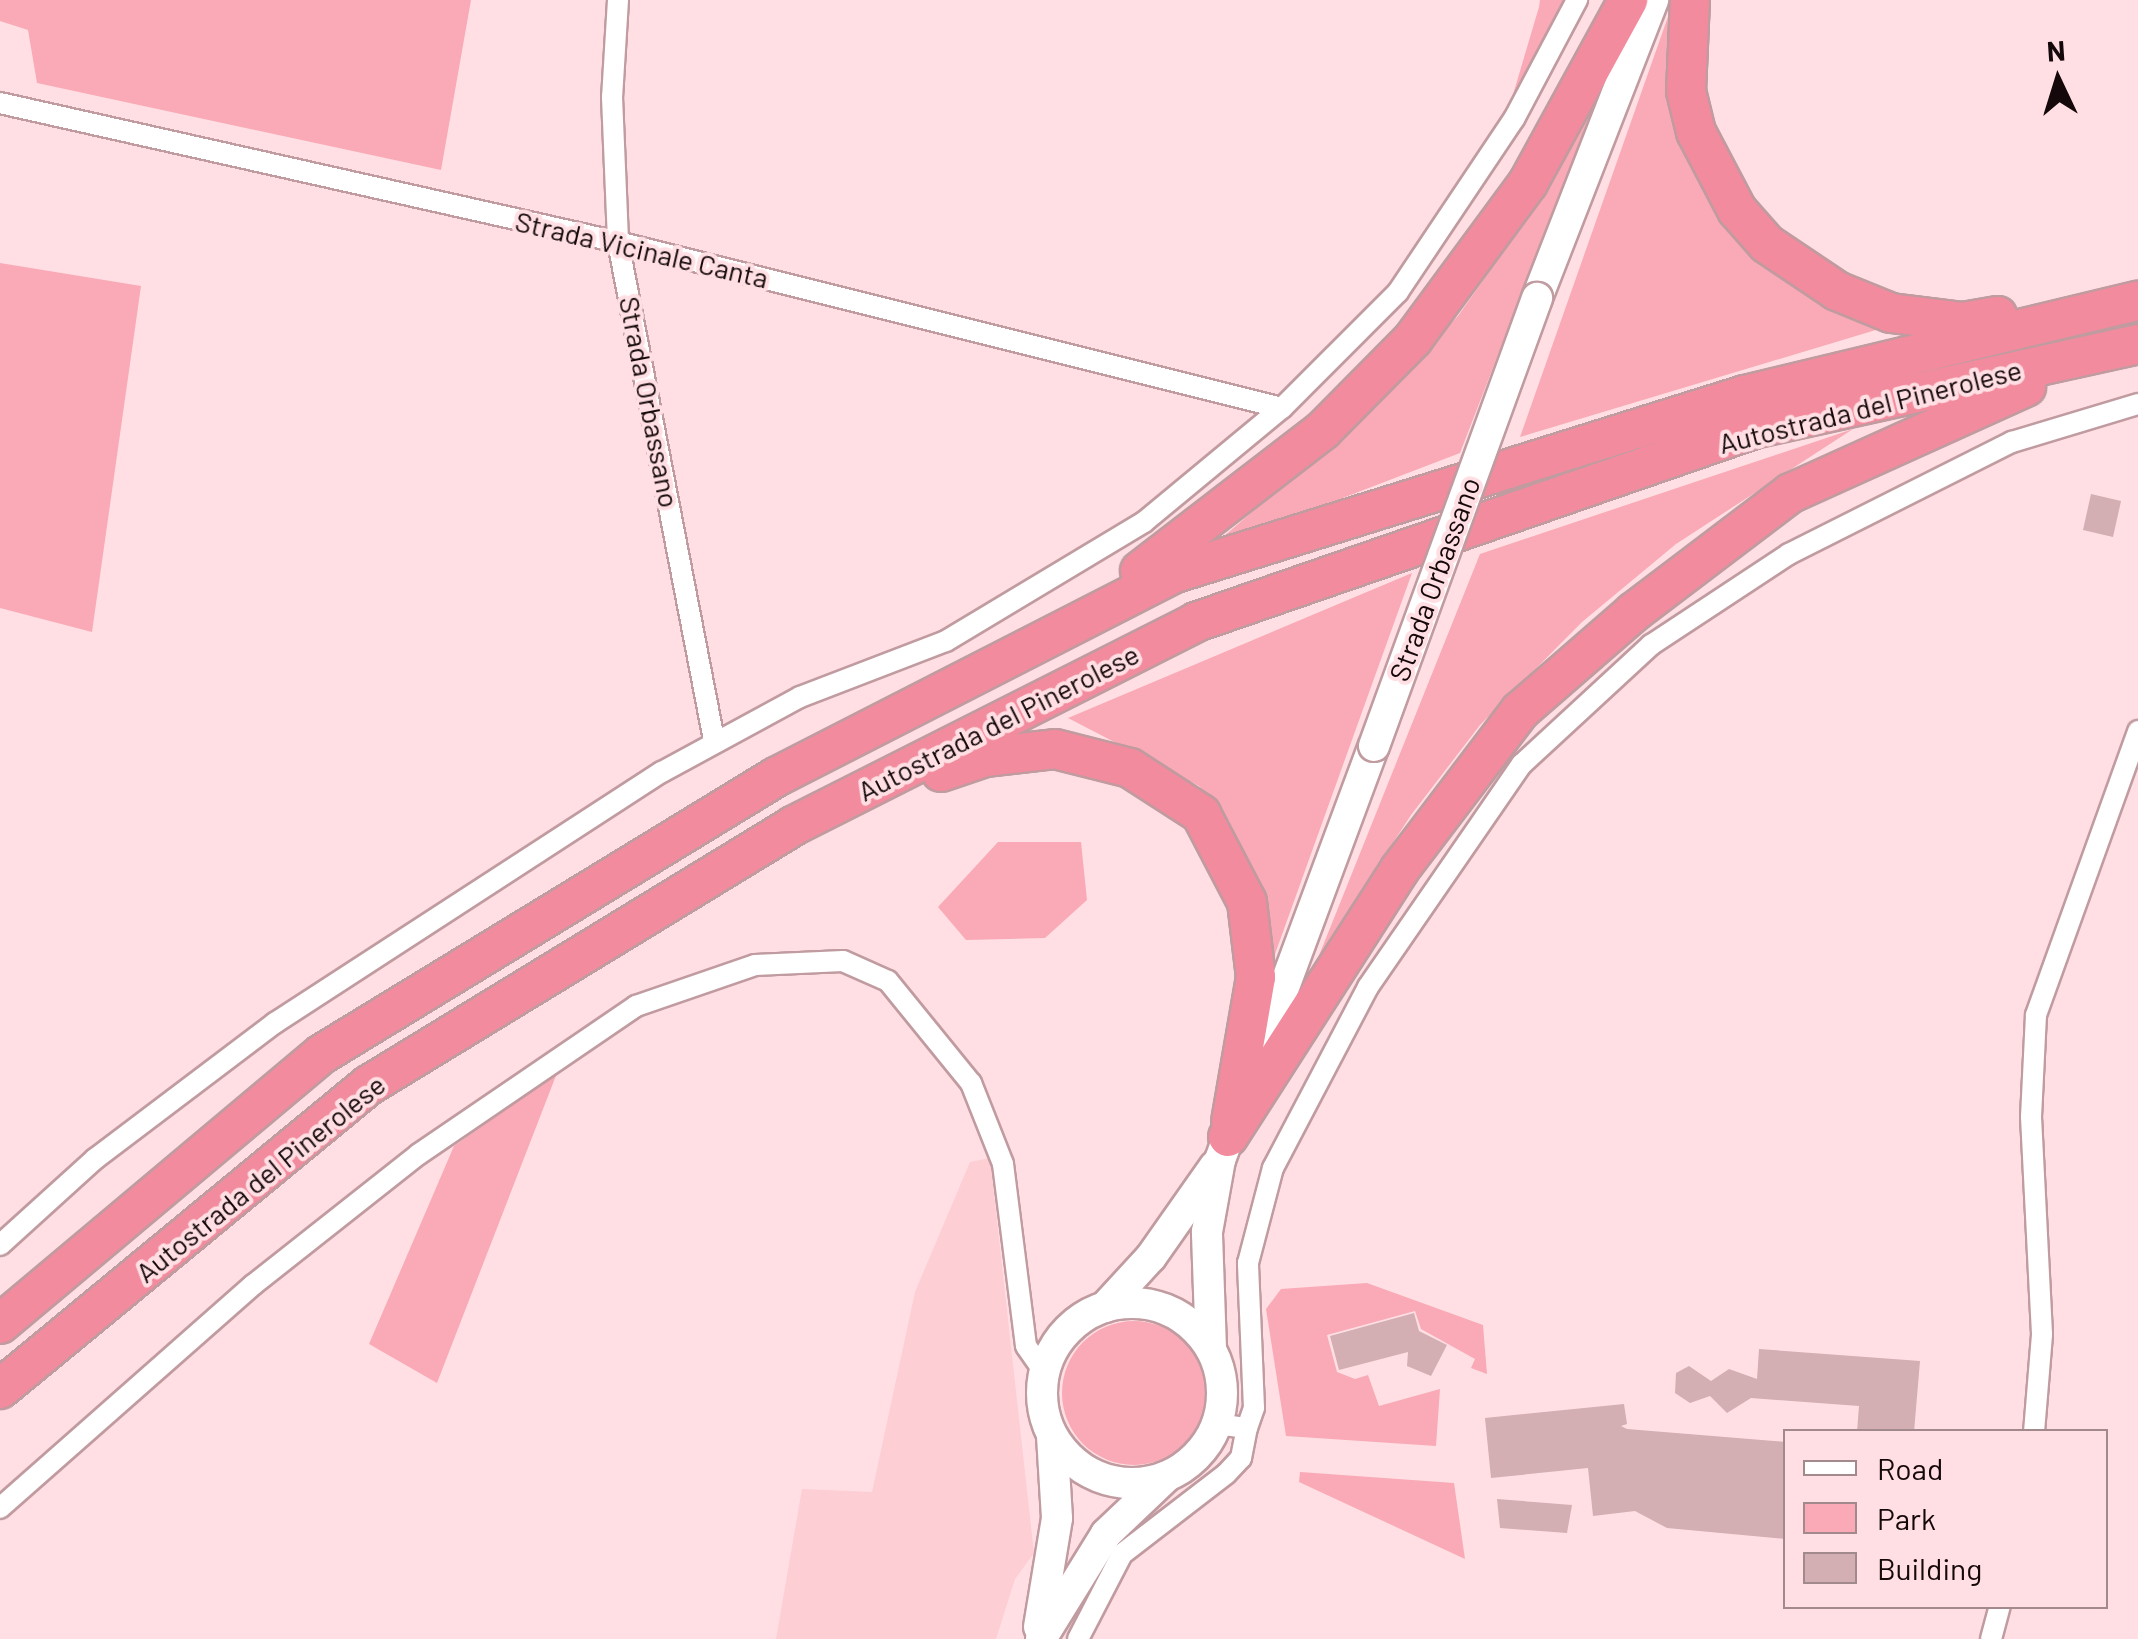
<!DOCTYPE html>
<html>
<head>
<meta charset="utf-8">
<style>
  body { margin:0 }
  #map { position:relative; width:2138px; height:1639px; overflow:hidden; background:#ffdfe3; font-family:Barlow,sans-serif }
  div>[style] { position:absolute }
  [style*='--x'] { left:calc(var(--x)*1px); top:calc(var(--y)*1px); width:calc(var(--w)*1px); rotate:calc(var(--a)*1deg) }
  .built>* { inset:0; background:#fdced4 }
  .green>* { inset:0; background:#f9aab6 }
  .round { border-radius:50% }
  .building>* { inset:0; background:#d3aeb2 }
  .roads { filter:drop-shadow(2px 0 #c09ba0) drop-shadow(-2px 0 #c09ba0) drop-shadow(0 2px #c09ba0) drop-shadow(0 -2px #c09ba0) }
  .street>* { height:20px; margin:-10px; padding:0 10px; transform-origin:10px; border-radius:10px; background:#fff }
  .secondary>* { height:30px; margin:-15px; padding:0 15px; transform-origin:15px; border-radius:15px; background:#fff }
  .secondary>.ring { margin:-15px; padding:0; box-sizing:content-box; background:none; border:30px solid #fff; border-radius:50% }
  .highway>* { height:38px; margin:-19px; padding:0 19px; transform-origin:19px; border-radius:19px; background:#f28b9d }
  .bridges { filter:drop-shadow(2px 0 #c09ba0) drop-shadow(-2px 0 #c09ba0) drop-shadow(0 2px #c09ba0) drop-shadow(0 -2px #c09ba0) }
  .secondary-bridge>* { height:30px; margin:-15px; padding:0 15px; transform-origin:15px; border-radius:15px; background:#fff }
  span { translate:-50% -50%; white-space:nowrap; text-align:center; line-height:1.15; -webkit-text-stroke:8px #ffdfe3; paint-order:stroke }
  .street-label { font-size:28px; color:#14080a }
  .legend { position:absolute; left:1783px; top:1429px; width:325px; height:180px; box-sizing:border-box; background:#ffdfe3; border:2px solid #a1898c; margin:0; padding:12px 18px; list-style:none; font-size:30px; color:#14080a }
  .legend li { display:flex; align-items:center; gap:20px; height:50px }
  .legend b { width:50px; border:2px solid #a1898c }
  .north { position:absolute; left:2008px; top:30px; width:100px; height:100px; -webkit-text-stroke:8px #ffdfe3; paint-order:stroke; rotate:356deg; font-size:28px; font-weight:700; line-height:40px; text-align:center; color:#14080a }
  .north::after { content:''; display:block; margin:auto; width:35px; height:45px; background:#14080a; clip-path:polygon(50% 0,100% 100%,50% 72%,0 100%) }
</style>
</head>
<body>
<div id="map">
  <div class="built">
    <i style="clip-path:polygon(990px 1158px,1034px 1553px,1015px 1579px,996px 1639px,776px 1639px,802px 1489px,872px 1492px,915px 1292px,970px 1162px)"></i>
  </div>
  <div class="green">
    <i style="clip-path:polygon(0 0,471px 0,441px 170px,37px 83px,28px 30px,0 21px)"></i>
    <i style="clip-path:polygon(1540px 0,1570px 0,1512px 98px,1539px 7px)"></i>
    <i style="clip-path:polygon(1670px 11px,1671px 47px,1703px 179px,1889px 326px,1520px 437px)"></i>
    <i style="clip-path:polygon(1596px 101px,1460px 453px,1228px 542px,1223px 537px,1361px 418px,1458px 316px,1539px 201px)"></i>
    <i style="clip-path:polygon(0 263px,141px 286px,92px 632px,0 608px)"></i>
    <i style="clip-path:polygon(1853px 429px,1676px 544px,1582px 622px,1480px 725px,1411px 815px,1318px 958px,1480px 554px)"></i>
    <i style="clip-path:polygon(1412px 573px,1270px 968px,1259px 886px,1229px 821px,1199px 786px,1068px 718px)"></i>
    <i style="clip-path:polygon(998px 842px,1081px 842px,1087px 900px,1045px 938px,966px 940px,938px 907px)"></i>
    <i style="clip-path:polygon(557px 1073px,437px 1383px,369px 1344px,454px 1146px)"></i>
    <i style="clip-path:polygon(1367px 1283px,1483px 1325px,1487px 1374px,1471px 1368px,1475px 1359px,1421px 1329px,1415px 1311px,1327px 1335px,1337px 1372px,1355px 1379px,1368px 1375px,1379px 1406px,1440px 1389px,1436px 1446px,1286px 1436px,1266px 1309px,1281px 1289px)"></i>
    <i class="round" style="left:1062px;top:1321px;width:144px;height:144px"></i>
    <i style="clip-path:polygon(1300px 1472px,1454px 1483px,1465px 1559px,1299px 1482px)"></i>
  </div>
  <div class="building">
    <i style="clip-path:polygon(2091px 494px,2121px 501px,2113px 537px,2083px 530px)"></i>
    <i style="clip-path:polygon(1414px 1313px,1419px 1331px,1447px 1345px,1431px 1376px,1407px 1366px,1408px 1352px,1339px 1370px,1330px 1336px)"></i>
    <i style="clip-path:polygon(1759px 1349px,1920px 1361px,1914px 1432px,1857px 1432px,1859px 1406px,1751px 1398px,1727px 1413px,1710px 1396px,1690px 1403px,1675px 1393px,1676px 1373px,1689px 1366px,1711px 1381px,1729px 1369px,1757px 1379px)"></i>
    <i style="clip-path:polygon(1624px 1404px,1627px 1424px,1621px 1426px,1627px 1429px,1786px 1442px,1786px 1539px,1667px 1528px,1635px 1511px,1593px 1516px,1588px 1468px,1491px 1478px,1485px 1418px)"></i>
    <i style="clip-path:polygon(1497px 1499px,1572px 1505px,1567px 1533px,1500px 1528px)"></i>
  </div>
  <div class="roads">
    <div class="street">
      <i style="--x:618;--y:0;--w:97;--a:93.5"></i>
      <i style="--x:612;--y:97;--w:145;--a:87.6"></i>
      <i style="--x:618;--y:242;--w:507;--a:79.09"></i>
      <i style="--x:0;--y:103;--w:633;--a:12.68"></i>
      <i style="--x:618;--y:242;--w:684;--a:14.04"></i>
      <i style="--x:0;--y:1245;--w:128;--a:-42.2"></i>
      <i style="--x:95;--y:1159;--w:226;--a:-37.1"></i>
      <i style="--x:275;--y:1023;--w:461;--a:-33"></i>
      <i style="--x:662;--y:772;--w:157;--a:-28.5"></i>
      <i style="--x:800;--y:697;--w:156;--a:-21"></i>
      <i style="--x:946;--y:641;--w:231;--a:-31"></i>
      <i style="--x:1144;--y:522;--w:179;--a:-39.6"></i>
      <i style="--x:1282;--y:408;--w:164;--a:-45"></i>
      <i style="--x:1398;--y:292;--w:208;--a:-56.2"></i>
      <i style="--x:1514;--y:119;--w:135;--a:-62.1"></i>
      <i style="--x:1217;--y:1424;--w:30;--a:8"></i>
      <i style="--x:1247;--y:1428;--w:21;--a:-71"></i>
      <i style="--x:1254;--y:1408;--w:145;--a:-92.4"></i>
      <i style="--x:1248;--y:1263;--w:98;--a:-75.3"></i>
      <i style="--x:1273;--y:1168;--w:204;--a:-62.3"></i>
      <i style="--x:1368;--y:987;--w:271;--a:-55.4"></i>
      <i style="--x:1522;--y:764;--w:176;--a:-42.7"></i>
      <i style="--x:1651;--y:645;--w:165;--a:-33.4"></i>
      <i style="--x:1789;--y:554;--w:250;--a:-26.7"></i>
      <i style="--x:2012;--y:442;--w:132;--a:-16.8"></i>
      <i style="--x:2034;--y:1432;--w:98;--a:-85.3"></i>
      <i style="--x:2042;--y:1334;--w:217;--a:-92.9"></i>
      <i style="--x:2031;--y:1117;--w:102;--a:-87.2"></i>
      <i style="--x:2036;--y:1015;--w:302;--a:-70.2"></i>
      <i style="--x:0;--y:1508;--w:337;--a:-41.4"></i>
      <i style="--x:253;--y:1285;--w:211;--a:-38.3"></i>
      <i style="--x:419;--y:1154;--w:263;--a:-34.3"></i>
      <i style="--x:636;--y:1006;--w:126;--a:-19"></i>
      <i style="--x:755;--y:965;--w:88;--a:-2.6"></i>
      <i style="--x:843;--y:961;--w:49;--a:24"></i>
      <i style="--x:888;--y:981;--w:132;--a:50.9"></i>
      <i style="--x:971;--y:1083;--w:87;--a:68.4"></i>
      <i style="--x:1003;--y:1164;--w:183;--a:82.8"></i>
      <i style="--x:1026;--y:1346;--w:32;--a:55"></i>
      <i style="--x:1078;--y:1639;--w:96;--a:-62.6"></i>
      <i style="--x:1122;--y:1554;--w:131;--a:-37.6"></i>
      <i style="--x:1226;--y:1474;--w:22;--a:-47"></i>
      <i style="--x:1241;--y:1458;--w:31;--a:-79"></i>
      <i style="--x:1991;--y:1639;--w:34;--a:-75"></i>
    </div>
    <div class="secondary">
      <i style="--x:1537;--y:298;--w:320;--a:-68.7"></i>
      <i style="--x:1251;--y:1076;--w:352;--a:-69.6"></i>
      <i class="ring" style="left:1042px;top:1303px;width:150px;height:150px"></i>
      <i style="--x:1105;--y:1307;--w:68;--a:-47.4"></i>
      <i style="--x:1151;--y:1257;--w:111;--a:-54.9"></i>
      <i style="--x:1211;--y:1349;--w:117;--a:-92"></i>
      <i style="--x:1207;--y:1232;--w:73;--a:-79.8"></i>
      <i style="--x:1220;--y:1160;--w:44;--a:-69.9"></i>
      <i style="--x:1039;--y:1627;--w:110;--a:-80.6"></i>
      <i style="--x:1057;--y:1518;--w:82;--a:-93.5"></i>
      <i style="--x:1041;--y:1639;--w:123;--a:-58.2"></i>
      <i style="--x:1106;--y:1534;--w:83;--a:-43.5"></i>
    </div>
    <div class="highway">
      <i style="--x:1690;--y:0;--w:91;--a:92.5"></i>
      <i style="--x:1686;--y:91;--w:42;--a:76.3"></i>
      <i style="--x:1696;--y:132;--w:88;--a:62.3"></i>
      <i style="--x:1737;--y:210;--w:45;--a:48.6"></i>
      <i style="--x:1767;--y:244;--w:84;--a:33.9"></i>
      <i style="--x:1837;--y:291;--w:58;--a:22.2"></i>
      <i style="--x:1891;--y:313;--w:73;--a:7.1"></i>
      <i style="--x:1963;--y:322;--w:35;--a:-10"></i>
      <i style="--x:1140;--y:571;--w:231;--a:-37.6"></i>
      <i style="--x:1323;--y:430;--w:128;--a:-45.3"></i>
      <i style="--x:1413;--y:339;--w:194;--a:-53.6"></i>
      <i style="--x:1528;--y:183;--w:209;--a:-61.3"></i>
      <i style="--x:941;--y:772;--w:46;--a:-18.8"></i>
      <i style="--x:985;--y:757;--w:70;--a:-6.5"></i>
      <i style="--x:1055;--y:749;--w:77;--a:14.2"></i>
      <i style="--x:1130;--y:768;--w:85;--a:32.9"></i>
      <i style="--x:1201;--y:814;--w:99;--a:62.4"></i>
      <i style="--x:1247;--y:902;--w:76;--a:83.2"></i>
      <i style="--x:1256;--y:977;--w:146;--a:99.8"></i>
      <i style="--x:1228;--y:1137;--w:318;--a:-57.3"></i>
      <i style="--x:1400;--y:869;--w:198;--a:-52.8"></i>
      <i style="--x:1520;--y:711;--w:151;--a:-41"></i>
      <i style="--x:1634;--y:612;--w:197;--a:-37.2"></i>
      <i style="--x:1791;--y:493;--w:258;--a:-24.3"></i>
      <i style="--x:0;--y:1324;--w:420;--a:-40"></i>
      <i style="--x:322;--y:1054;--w:532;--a:-31.39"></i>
      <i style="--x:776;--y:777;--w:445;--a:-27.1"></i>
      <i style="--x:1172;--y:574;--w:600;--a:-17.35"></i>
      <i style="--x:1745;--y:395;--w:404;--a:-13.5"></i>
      <i style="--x:0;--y:1389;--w:478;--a:-39.5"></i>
      <i style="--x:369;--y:1085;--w:497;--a:-31.4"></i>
      <i style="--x:793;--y:826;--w:452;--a:-26.8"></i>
      <i style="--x:1196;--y:622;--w:594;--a:-19.08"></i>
      <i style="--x:1757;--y:428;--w:390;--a:-12.4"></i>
    </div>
  </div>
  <div class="bridges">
    <div class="secondary-bridge">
      <i style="--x:1374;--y:746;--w:477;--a:-70"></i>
    </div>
  </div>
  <div class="street-label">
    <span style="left:642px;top:249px;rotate:13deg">Strada Vicinale Canta</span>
    <span style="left:650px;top:402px;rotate:79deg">Strada Orbassano</span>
    <span style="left:1870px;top:406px;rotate:-14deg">Autostrada del Pinerolese</span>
    <span style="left:1434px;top:579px;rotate:-70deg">Strada Orbassano</span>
    <span style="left:998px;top:722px;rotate:-27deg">Autostrada del Pinerolese</span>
    <span style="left:260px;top:1178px;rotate:-39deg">Autostrada del Pinerolese</span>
  </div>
  <ul class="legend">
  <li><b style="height:12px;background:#fff"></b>Road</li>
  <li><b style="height:28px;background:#f9aab6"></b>Park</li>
  <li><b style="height:28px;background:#d3aeb2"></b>Building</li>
  </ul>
  <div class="north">N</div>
</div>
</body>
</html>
